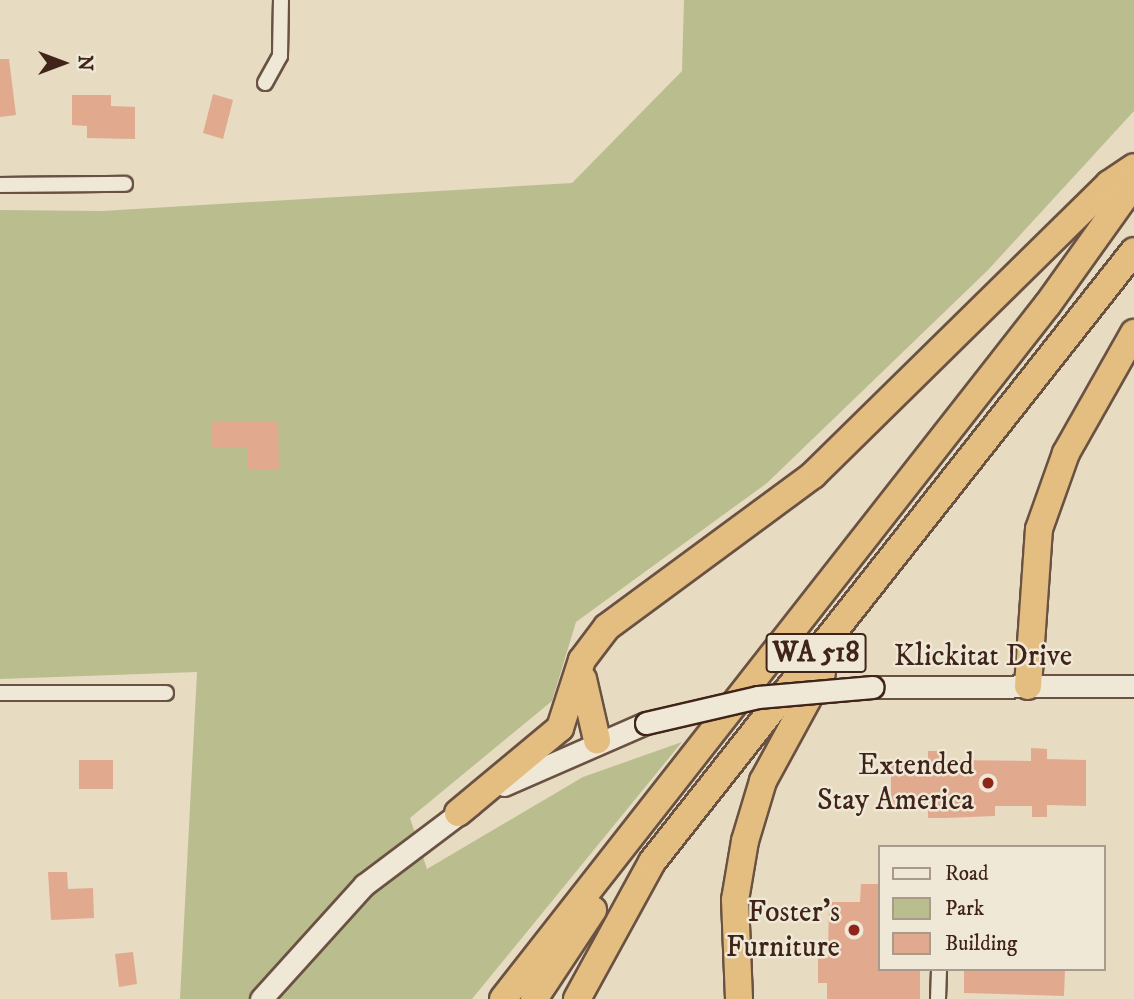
<!DOCTYPE html>
<html>
<head>
<meta charset="utf-8">
<style>
  body { margin:0 }
  #map { position:relative; width:1134px; height:999px; overflow:hidden; background:#e7dbc1; font-family:"IM FELL DW Pica",serif }
  div>[style] { position:absolute }
  [style*='--x'] { left:calc(var(--x)*1px); top:calc(var(--y)*1px); width:calc(var(--w)*1px); rotate:calc(var(--a)*1deg) }
  .green>* { inset:0; background:#babe8f }
  .building>* { inset:0; background:#e1aa8e }
  .roads { filter:drop-shadow(2px 0 #6a5243) drop-shadow(-2px 0 #6a5243) drop-shadow(0 2px #6a5243) drop-shadow(0 -2px #6a5243) }
  .street>* { height:14px; margin:-7px; padding:0 7px; transform-origin:7px; border-radius:7px; background:#efe8d7 }
  .secondary>* { height:21px; margin:-10.5px; padding:0 10.5px; transform-origin:10.5px; border-radius:10.5px; background:#efe8d7 }
  .highway>* { height:26px; margin:-13px; padding:0 13px; transform-origin:13px; border-radius:13px; background:#e4be80 }
  .bridges { filter:drop-shadow(2px 0 #412419) drop-shadow(-2px 0 #412419) drop-shadow(0 2px #412419) drop-shadow(0 -2px #412419) }
  .secondary-bridge>* { height:21px; margin:-10.5px; padding:0 10.5px; transform-origin:10.5px; border-radius:10.5px; background:#efe8d7 }
  .dots>* { width:19px; height:19px; translate:-50% -50%; box-sizing:border-box; border:4px solid #efe8d7; border-radius:50% }
  span { translate:-50% -50%; white-space:nowrap; text-align:center; line-height:1.15; -webkit-text-stroke:5px #efe8d7; paint-order:stroke }
  .shield-label span { padding:2px 5px; background:#efe8d7; border:2px solid; border-radius:5px; -webkit-text-stroke-width:0 }
  .shield-label { font-size:28px; color:#412419; font-weight:700 }
  .street-label { font-size:30px; color:#412419 }
  .poi-label { font-size:30px; color:#412419 }
  .right { translate:-100% -50%; text-align:right }
  .legend { position:absolute; left:878px; top:845px; width:228px; height:126px; box-sizing:border-box; background:#efe8d7; border:2px solid #a99a8b; margin:0; padding:9px 12px; list-style:none; font-size:21px; color:#412419 }
  .legend li { display:flex; align-items:center; gap:14px; height:35px }
  .legend b { width:35px; border:2px solid #a99a8b }
  .north { position:absolute; left:28px; top:28px; width:70px; height:70px; -webkit-text-stroke:5px #efe8d7; paint-order:stroke; rotate:90deg; font-size:19px; font-weight:700; line-height:28px; text-align:center; color:#412419 }
  .north::after { content:''; display:block; margin:auto; width:24px; height:32px; background:#412419; clip-path:polygon(50% 0,100% 100%,50% 72%,0 100%) }
</style>
</head>
<body>
<div id="map">
  <div class="green">
    <i style="clip-path:polygon(684px 0,1134px 0,1134px 111px,988px 270px,767px 483px,576px 622px,552px 701px,410px 818px,427px 869px,583px 777px,682px 742px,472px 999px,180px 999px,197px 672px,0 679px,0 210px,102px 211px,572px 183px,682px 71px)"></i>
  </div>
  <div class="building">
    <i style="clip-path:polygon(0 59px,9px 59px,16px 115px,0 117px)"></i>
    <i style="clip-path:polygon(213px 94px,233px 100px,223px 139px,203px 133px)"></i>
    <i style="clip-path:polygon(72px 95px,111px 95px,111px 106px,135px 107px,135px 139px,87px 138px,87px 126px,72px 125px)"></i>
    <i style="clip-path:polygon(212px 421px,278px 421px,279px 469px,248px 470px,248px 448px,212px 448px)"></i>
    <i style="clip-path:polygon(1031px 748px,1047px 749px,1047px 759px,1086px 760px,1086px 806px,1047px 805px,1047px 817px,1032px 817px,1032px 806px,995px 806px,995px 816px,945px 818px,928px 818px,928px 808px,891px 808px,891px 760px,928px 760px,928px 751px,944px 751px,944px 760px,1031px 761px)"></i>
    <i style="clip-path:polygon(79px 760px,113px 760px,113px 789px,79px 789px)"></i>
    <i style="clip-path:polygon(48px 872px,67px 872px,68px 889px,93px 888px,94px 918px,51px 920px)"></i>
    <i style="clip-path:polygon(861px 884px,880px 884px,880px 969px,920px 969px,920px 999px,827px 999px,827px 983px,818px 983px,818px 958px,828px 958px,829px 902px,860px 902px)"></i>
    <i style="clip-path:polygon(133px 952px,137px 984px,119px 987px,115px 954px)"></i>
    <i style="clip-path:polygon(964px 969px,1065px 969px,1064px 996px,964px 993px)"></i>
  </div>
  <div class="roads">
    <div class="street">
      <i style="--x:265;--y:83;--w:31;--a:-61"></i>
      <i style="--x:280;--y:56;--w:56;--a:-89"></i>
      <i style="--x:0;--y:185;--w:125;--a:-0.5"></i>
      <i style="--x:0;--y:693;--w:166;--a:0"></i>
      <i style="--x:938;--y:999;--w:30;--a:-88"></i>
    </div>
    <div class="secondary">
      <i style="--x:873;--y:687;--w:261;--a:-0.2"></i>
      <i style="--x:504;--y:785;--w:155;--a:-23.6"></i>
      <i style="--x:261;--y:999;--w:154;--a:-47.9"></i>
      <i style="--x:364;--y:885;--w:133;--a:-37"></i>
    </div>
    <div class="highway">
      <i style="--x:583;--y:679;--w:63;--a:77.1"></i>
      <i style="--x:1028;--y:686;--w:157;--a:-86"></i>
      <i style="--x:1039;--y:529;--w:81;--a:-70.4"></i>
      <i style="--x:1066;--y:453;--w:138;--a:-60.5"></i>
      <i style="--x:458;--y:813;--w:133;--a:-39.8"></i>
      <i style="--x:560;--y:728;--w:71;--a:-72.1"></i>
      <i style="--x:582;--y:660;--w:41;--a:-52.9"></i>
      <i style="--x:607;--y:627;--w:256;--a:-36.4"></i>
      <i style="--x:813;--y:475;--w:415;--a:-44.5"></i>
      <i style="--x:1109;--y:184;--w:30;--a:-34"></i>
      <i style="--x:503;--y:999;--w:883;--a:-51.9"></i>
      <i style="--x:1048;--y:304;--w:148;--a:-54.4"></i>
      <i style="--x:534;--y:999;--w:107;--a:-56.5"></i>
      <i style="--x:577;--y:999;--w:156;--a:-61.3"></i>
      <i style="--x:652;--y:862;--w:778;--a:-51.73"></i>
      <i style="--x:739;--y:999;--w:99;--a:-92.3"></i>
      <i style="--x:735;--y:900;--w:60;--a:-80.4"></i>
      <i style="--x:745;--y:841;--w:63;--a:-73.3"></i>
      <i style="--x:763;--y:781;--w:123;--a:-61.4"></i>
    </div>
  </div>
  <div class="bridges">
    <div class="secondary-bridge">
      <i style="--x:646;--y:723;--w:115;--a:-13.1"></i>
      <i style="--x:758;--y:697;--w:115;--a:-5"></i>
    </div>
  </div>
  <div class="dots">
    <i style="left:988px;top:783px;background:#8f2418"></i>
    <i style="left:854px;top:930px;background:#8f2418"></i>
  </div>
  <div class="shield-label">
    <span style="left:816px;top:653px">WA 518</span>
  </div>
  <div class="street-label">
    <span style="left:983px;top:657px">Klickitat Drive</span>
  </div>
  <div class="poi-label">
    <span class="right" style="left:974px;top:783px">Extended<br>Stay America</span>
    <span class="right" style="left:840px;top:930px">Foster's<br>Furniture</span>
  </div>
  <ul class="legend">
  <li><b style="height:9px;background:#efe8d7"></b>Road</li>
  <li><b style="height:19px;background:#babe8f"></b>Park</li>
  <li><b style="height:19px;background:#e1aa8e"></b>Building</li>
  </ul>
  <div class="north">N</div>
</div>
</body>
</html>
